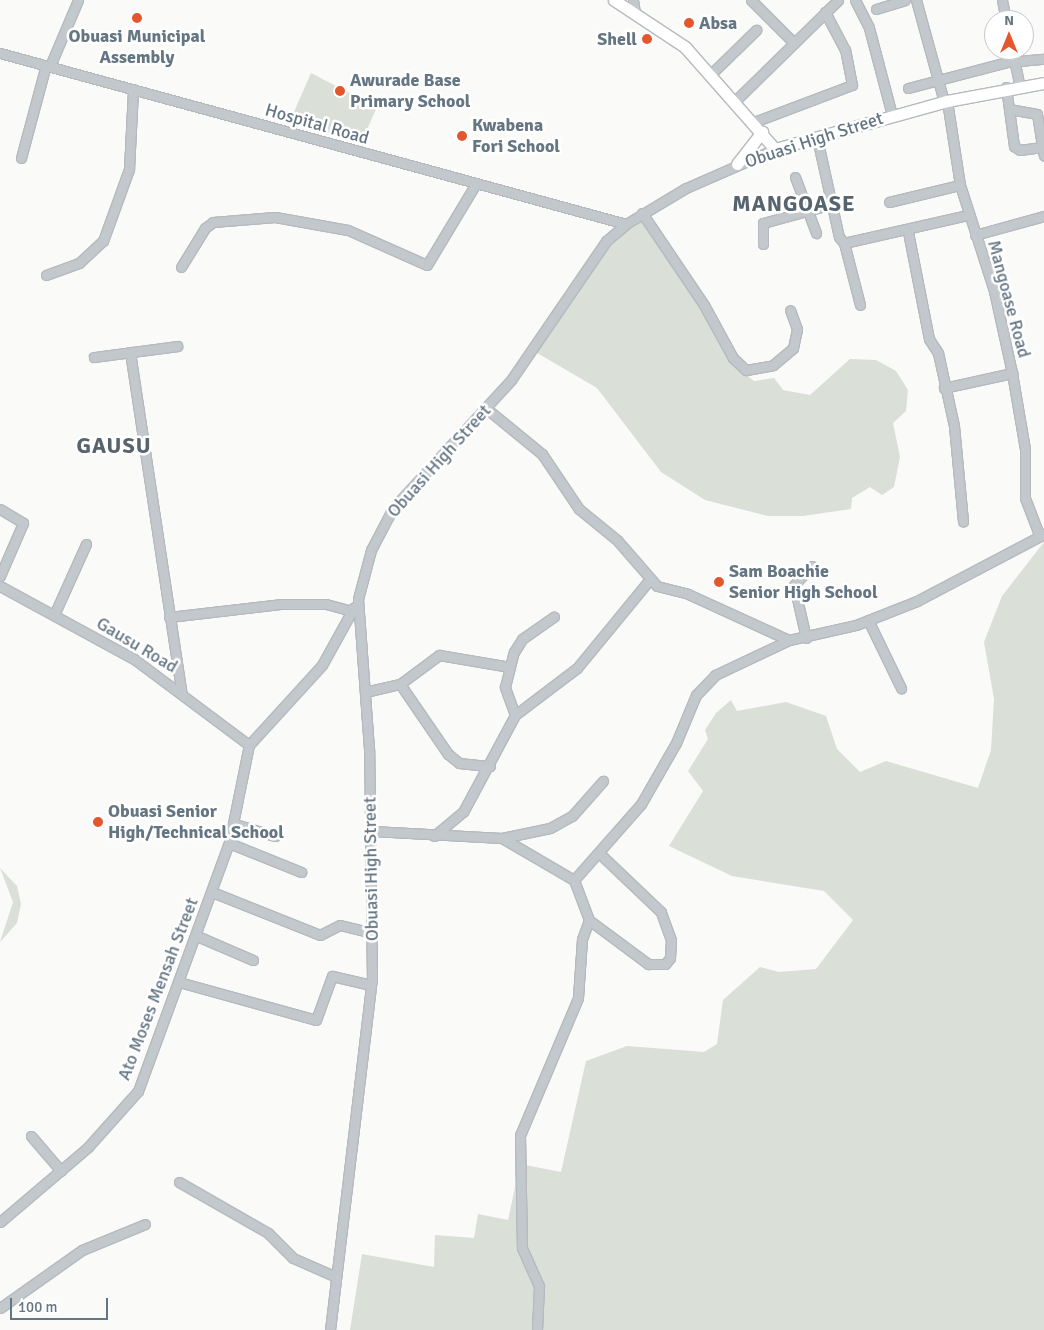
<!DOCTYPE html>
<html>
<head>
<meta charset="utf-8">
<style>
  body { margin:0 }
  #map { position:relative; width:1044px; height:1330px; overflow:hidden; background:#fafaf8; font-family:Signika,sans-serif }
  div>[style] { position:absolute }
  [style*='--x'] { left:calc(var(--x)*1px); top:calc(var(--y)*1px); width:calc(var(--w)*1px); rotate:calc(var(--a)*1deg) }
  .green>* { inset:0; background:#dadfd7 }
  .roads { filter:drop-shadow(1px 0 #b5babe) drop-shadow(-1px 0 #b5babe) drop-shadow(0 1px #b5babe) drop-shadow(0 -1px #b5babe) }
  .minor>* { height:9px; margin:-4.5px; padding:0 4.5px; transform-origin:4.5px; border-radius:4.5px; background:#c3c8cc }
  .major>* { height:11px; margin:-5.5px; padding:0 5.5px; transform-origin:5.5px; border-radius:5.5px; background:#fff }
  .dots>* { width:14px; height:14px; translate:-50% -50%; box-sizing:border-box; border:2px solid #fff; border-radius:50% }
  span { translate:-50% -50%; white-space:nowrap; text-align:center; line-height:1.15; -webkit-text-stroke:5px #fff; paint-order:stroke }
  .poi-label { font-size:18px; color:#657683; font-weight:700 }
  .left { translate:0 -50%; text-align:left }
  .right { translate:-100% -50%; text-align:right }
  .street-label { font-size:18px; color:#657683 }
  .district-label { font-size:22px; color:#57646e; font-weight:700; letter-spacing:1px }
  .north { position:absolute; left:984px; top:10px; width:50px; height:50px; box-sizing:border-box; background:#fff; border:1px solid #c1c8cd; border-radius:50%; rotate:0deg; font-size:14px; font-weight:700; line-height:20px; text-align:center; color:#657683 }
  .north::after { content:''; display:block; margin:auto; width:18px; height:22px; background:#e4572e; clip-path:polygon(50% 0,100% 100%,50% 72%,0 100%) }
  .scale { position:absolute; left:10px; top:1298px; width:98px; height:22px; box-sizing:border-box; border:2px solid #657683; border-top:0; padding-left:6px; font-size:15px; line-height:18px; white-space:nowrap; color:#657683; -webkit-text-stroke:4px #fff; paint-order:stroke }
</style>
</head>
<body>
<div id="map">
  <div class="green">
    <i style="clip-path:polygon(311px 73px,377px 107px,361px 143px,290px 121px)"></i>
    <i style="clip-path:polygon(643px 221px,706px 316px,719px 344px,734px 365px,754px 381px,774px 378px,783px 390px,810px 395px,850px 359px,876px 360px,896px 371px,908px 390px,906px 411px,893px 423px,900px 457px,894px 487px,882px 495px,870px 487px,852px 498px,851px 509px,803px 516px,768px 516px,705px 500px,661px 472px,597px 388px,537px 353px,589px 271px,619px 236px)"></i>
    <i style="clip-path:polygon(1044px 542px,1044px 1330px,350px 1330px,362px 1254px,434px 1267px,435px 1235px,474px 1238px,478px 1214px,508px 1220px,520px 1164px,561px 1172px,586px 1061px,627px 1046px,704px 1052px,717px 1044px,723px 1000px,760px 967px,779px 972px,816px 969px,853px 920px,824px 891px,732px 876px,669px 846px,703px 791px,688px 771px,708px 739px,705px 730px,716px 713px,731px 700px,737px 711px,786px 702px,826px 716px,837px 749px,860px 772px,886px 761px,978px 788px,991px 750px,994px 699px,984px 642px,1002px 596px)"></i>
    <i style="clip-path:polygon(0 868px,17px 886px,21px 904px,17px 923px,0 942px,13px 902px)"></i>
  </div>
  <div class="roads">
    <div class="minor">
      <i style="--x:633;--y:0;--w:12;--a:81"></i>
      <i style="--x:751;--y:0;--w:61;--a:45"></i>
      <i style="--x:855;--y:0;--w:31;--a:63"></i>
      <i style="--x:869;--y:28;--w:90;--a:75.2"></i>
      <i style="--x:916;--y:0;--w:106;--a:74.6"></i>
      <i style="--x:1002;--y:0;--w:20;--a:79"></i>
      <i style="--x:876;--y:9;--w:30;--a:-17"></i>
      <i style="--x:1012;--y:50;--w:35;--a:78"></i>
      <i style="--x:0;--y:53;--w:649;--a:15.28"></i>
      <i style="--x:50;--y:66;--w:72;--a:-67"></i>
      <i style="--x:712;--y:73;--w:62;--a:-44.3"></i>
      <i style="--x:1006;--y:87;--w:60;--a:82.3"></i>
      <i style="--x:1014;--y:146;--w:7;--a:34"></i>
      <i style="--x:1020;--y:150;--w:22;--a:-8"></i>
      <i style="--x:1042;--y:147;--w:9;--a:77"></i>
      <i style="--x:908;--y:88;--w:102;--a:-14.7"></i>
      <i style="--x:1007;--y:62;--w:37;--a:-5"></i>
      <i style="--x:736;--y:100;--w:143;--a:-44.4"></i>
      <i style="--x:947;--y:101;--w:85;--a:81.2"></i>
      <i style="--x:960;--y:185;--w:111;--a:72.2"></i>
      <i style="--x:994;--y:291;--w:84;--a:77.6"></i>
      <i style="--x:1012;--y:373;--w:77;--a:80.3"></i>
      <i style="--x:1025;--y:449;--w:49;--a:90"></i>
      <i style="--x:1025;--y:498;--w:39;--a:69"></i>
      <i style="--x:1009;--y:109;--w:28;--a:10"></i>
      <i style="--x:1037;--y:114;--w:33;--a:81"></i>
      <i style="--x:754;--y:122;--w:105;--a:-20.7"></i>
      <i style="--x:852;--y:85;--w:36;--a:-101"></i>
      <i style="--x:845;--y:50;--w:43;--a:-117.8"></i>
      <i style="--x:817;--y:138;--w:101;--a:77.5"></i>
      <i style="--x:839;--y:237;--w:8;--a:50"></i>
      <i style="--x:844;--y:243;--w:126;--a:-12.8"></i>
      <i style="--x:21;--y:158;--w:96;--a:-75"></i>
      <i style="--x:795;--y:177;--w:60;--a:69.4"></i>
      <i style="--x:889;--y:202;--w:73;--a:-13.5"></i>
      <i style="--x:642;--y:213;--w:111;--a:56"></i>
      <i style="--x:704;--y:305;--w:60;--a:61.3"></i>
      <i style="--x:733;--y:358;--w:18;--a:43"></i>
      <i style="--x:746;--y:370;--w:27;--a:-10"></i>
      <i style="--x:773;--y:365;--w:26;--a:-40"></i>
      <i style="--x:793;--y:348;--w:19;--a:-78"></i>
      <i style="--x:797;--y:329;--w:20;--a:-110"></i>
      <i style="--x:908;--y:232;--w:109;--a:78.9"></i>
      <i style="--x:929;--y:339;--w:17;--a:57"></i>
      <i style="--x:938;--y:353;--w:75;--a:77.6"></i>
      <i style="--x:954;--y:426;--w:96;--a:84.6"></i>
      <i style="--x:975;--y:235;--w:72;--a:-15.4"></i>
      <i style="--x:844;--y:243;--w:64;--a:75.5"></i>
      <i style="--x:763;--y:244;--w:21;--a:-90"></i>
      <i style="--x:763;--y:223;--w:72;--a:-15.4"></i>
      <i style="--x:181;--y:267;--w:46;--a:-58.4"></i>
      <i style="--x:205;--y:228;--w:10;--a:-37"></i>
      <i style="--x:213;--y:222;--w:62;--a:-4.6"></i>
      <i style="--x:275;--y:217;--w:74;--a:10.1"></i>
      <i style="--x:348;--y:230;--w:86;--a:23.9"></i>
      <i style="--x:427;--y:265;--w:93;--a:-59"></i>
      <i style="--x:46;--y:275;--w:35;--a:-20"></i>
      <i style="--x:79;--y:263;--w:33;--a:-43"></i>
      <i style="--x:103;--y:241;--w:77;--a:-70.1"></i>
      <i style="--x:129;--y:169;--w:80;--a:-87.1"></i>
      <i style="--x:130;--y:352;--w:343;--a:81.4"></i>
      <i style="--x:94;--y:357;--w:84;--a:-7.5"></i>
      <i style="--x:944;--y:388;--w:70;--a:-12.4"></i>
      <i style="--x:487;--y:409;--w:71;--a:39.3"></i>
      <i style="--x:542;--y:454;--w:66;--a:56.1"></i>
      <i style="--x:579;--y:509;--w:49;--a:39.2"></i>
      <i style="--x:617;--y:540;--w:61;--a:49"></i>
      <i style="--x:657;--y:586;--w:32;--a:14"></i>
      <i style="--x:688;--y:594;--w:111;--a:24.5"></i>
      <i style="--x:0;--y:509;--w:27;--a:31"></i>
      <i style="--x:23;--y:523;--w:58;--a:113.5"></i>
      <i style="--x:0;--y:586;--w:153;--a:28.6"></i>
      <i style="--x:134;--y:659;--w:144;--a:36.8"></i>
      <i style="--x:54;--y:615;--w:78;--a:-65.7"></i>
      <i style="--x:169;--y:617;--w:114;--a:-6.6"></i>
      <i style="--x:282;--y:604;--w:44;--a:0"></i>
      <i style="--x:326;--y:604;--w:27;--a:15"></i>
      <i style="--x:868;--y:620;--w:76;--a:64.1"></i>
      <i style="--x:806;--y:638;--w:54;--a:-102.8"></i>
      <i style="--x:794;--y:585;--w:26;--a:-47"></i>
      <i style="--x:400;--y:684;--w:85;--a:55.6"></i>
      <i style="--x:448;--y:754;--w:14;--a:39"></i>
      <i style="--x:459;--y:763;--w:31;--a:6"></i>
      <i style="--x:365;--y:692;--w:36;--a:-13"></i>
      <i style="--x:400;--y:684;--w:49;--a:-36.6"></i>
      <i style="--x:439;--y:655;--w:72;--a:9.6"></i>
      <i style="--x:515;--y:715;--w:30;--a:-110"></i>
      <i style="--x:505;--y:687;--w:36;--a:-76"></i>
      <i style="--x:514;--y:652;--w:15;--a:-58"></i>
      <i style="--x:522;--y:639;--w:39;--a:-35"></i>
      <i style="--x:249;--y:745;--w:108;--a:-47.6"></i>
      <i style="--x:322;--y:665;--w:66;--a:-61.1"></i>
      <i style="--x:235;--y:824;--w:42;--a:16.7"></i>
      <i style="--x:372;--y:831;--w:130;--a:3.1"></i>
      <i style="--x:502;--y:838;--w:49;--a:-11.8"></i>
      <i style="--x:550;--y:828;--w:25;--a:-29"></i>
      <i style="--x:572;--y:816;--w:47;--a:-48.5"></i>
      <i style="--x:434;--y:836;--w:38;--a:-40"></i>
      <i style="--x:463;--y:812;--w:110;--a:-61.8"></i>
      <i style="--x:515;--y:715;--w:78;--a:-37.2"></i>
      <i style="--x:577;--y:668;--w:115;--a:-50.6"></i>
      <i style="--x:502;--y:838;--w:83;--a:30.3"></i>
      <i style="--x:574;--y:880;--w:43;--a:69.4"></i>
      <i style="--x:589;--y:920;--w:20;--a:110"></i>
      <i style="--x:582;--y:939;--w:59;--a:93.9"></i>
      <i style="--x:578;--y:998;--w:149;--a:112.9"></i>
      <i style="--x:520;--y:1135;--w:113;--a:89"></i>
      <i style="--x:522;--y:1248;--w:42;--a:65.9"></i>
      <i style="--x:539;--y:1286;--w:44;--a:92.6"></i>
      <i style="--x:229;--y:843;--w:78;--a:21.9"></i>
      <i style="--x:574;--y:880;--w:101;--a:-48.6"></i>
      <i style="--x:641;--y:804;--w:70;--a:-60.2"></i>
      <i style="--x:676;--y:743;--w:52;--a:-67.4"></i>
      <i style="--x:696;--y:695;--w:28;--a:-46"></i>
      <i style="--x:715;--y:675;--w:82;--a:-25.3"></i>
      <i style="--x:789;--y:640;--w:69;--a:-12.6"></i>
      <i style="--x:856;--y:625;--w:66;--a:-21.5"></i>
      <i style="--x:917;--y:601;--w:144;--a:-27.8"></i>
      <i style="--x:212;--y:892;--w:116;--a:21.7"></i>
      <i style="--x:320;--y:935;--w:22;--a:-27"></i>
      <i style="--x:340;--y:925;--w:33;--a:14"></i>
      <i style="--x:589;--y:920;--w:74;--a:36.7"></i>
      <i style="--x:648;--y:964;--w:17;--a:0"></i>
      <i style="--x:665;--y:964;--w:8;--a:-50"></i>
      <i style="--x:670;--y:958;--w:18;--a:-87"></i>
      <i style="--x:671;--y:940;--w:30;--a:-110"></i>
      <i style="--x:661;--y:912;--w:86;--a:-136.4"></i>
      <i style="--x:197;--y:936;--w:61;--a:23.2"></i>
      <i style="--x:179;--y:982;--w:142;--a:15.5"></i>
      <i style="--x:316;--y:1020;--w:47;--a:-70"></i>
      <i style="--x:332;--y:976;--w:40;--a:13"></i>
      <i style="--x:31;--y:1136;--w:46;--a:49.4"></i>
      <i style="--x:179;--y:1182;--w:103;--a:29.8"></i>
      <i style="--x:268;--y:1233;--w:35;--a:45"></i>
      <i style="--x:293;--y:1258;--w:47;--a:23.8"></i>
      <i style="--x:0;--y:1222;--w:116;--a:-40.4"></i>
      <i style="--x:88;--y:1147;--w:75;--a:-48.2"></i>
      <i style="--x:138;--y:1091;--w:264;--a:-69.9"></i>
      <i style="--x:229;--y:843;--w:100;--a:-78.5"></i>
      <i style="--x:0;--y:1308;--w:100;--a:-35.3"></i>
      <i style="--x:82;--y:1250;--w:68;--a:-22.4"></i>
      <i style="--x:330;--y:1330;--w:353;--a:-83.2"></i>
      <i style="--x:372;--y:980;--w:231;--a:-90.7"></i>
      <i style="--x:369;--y:749;--w:150;--a:-94.2"></i>
      <i style="--x:358;--y:599;--w:51;--a:-75.1"></i>
      <i style="--x:371;--y:550;--w:47;--a:-62.4"></i>
      <i style="--x:393;--y:508;--w:174;--a:-47.3"></i>
      <i style="--x:511;--y:380;--w:168;--a:-55.6"></i>
      <i style="--x:606;--y:241;--w:26;--a:-40"></i>
      <i style="--x:626;--y:224;--w:70;--a:-31"></i>
      <i style="--x:686;--y:188;--w:97;--a:-23.7"></i>
    </div>
    <div class="major">
      <i style="--x:614;--y:0;--w:85;--a:33.5"></i>
      <i style="--x:685;--y:47;--w:136;--a:48.6"></i>
      <i style="--x:775;--y:149;--w:179;--a:-15.6"></i>
      <i style="--x:947;--y:101;--w:99;--a:-10.5"></i>
      <i style="--x:737;--y:164;--w:41;--a:-52"></i>
    </div>
  </div>
  <div class="dots">
    <i style="left:137px;top:18px;background:#e4572e"></i>
    <i style="left:689px;top:23px;background:#e4572e"></i>
    <i style="left:647px;top:39px;background:#e4572e"></i>
    <i style="left:340px;top:91px;background:#e4572e"></i>
    <i style="left:462px;top:136px;background:#e4572e"></i>
    <i style="left:719px;top:582px;background:#e4572e"></i>
    <i style="left:98px;top:822px;background:#e4572e"></i>
  </div>
  <div class="poi-label">
    <span class="left" style="left:699px;top:23px">Absa</span>
    <span style="left:137px;top:47px">Obuasi Municipal<br>Assembly</span>
    <span class="right" style="left:637px;top:39px">Shell</span>
    <span class="left" style="left:350px;top:91px">Awurade Base<br>Primary School</span>
    <span class="left" style="left:472px;top:136px">Kwabena<br>Fori School</span>
    <span class="left" style="left:729px;top:582px">Sam Boachie<br>Senior High School</span>
    <span class="left" style="left:108px;top:822px">Obuasi Senior<br>High/Technical School</span>
  </div>
  <div class="street-label">
    <span style="left:317px;top:124px;rotate:16deg">Hospital Road</span>
    <span style="left:814px;top:140px;rotate:-18deg">Obuasi High Street</span>
    <span style="left:1009px;top:299px;rotate:75deg">Mangoase Road</span>
    <span style="left:439px;top:461px;rotate:-48deg">Obuasi High Street</span>
    <span style="left:137px;top:645px;rotate:31deg">Gausu Road</span>
    <span style="left:371px;top:869px;rotate:-91deg">Obuasi High Street</span>
    <span style="left:158px;top:989px;rotate:-69deg">Ato Moses Mensah Street</span>
  </div>
  <div class="district-label">
    <span style="left:794px;top:204px">MANGOASE</span>
    <span style="left:114px;top:446px">GAUSU</span>
  </div>
  <div class="north">N</div>
  <div class="scale">100 m</div>
</div>
</body>
</html>
